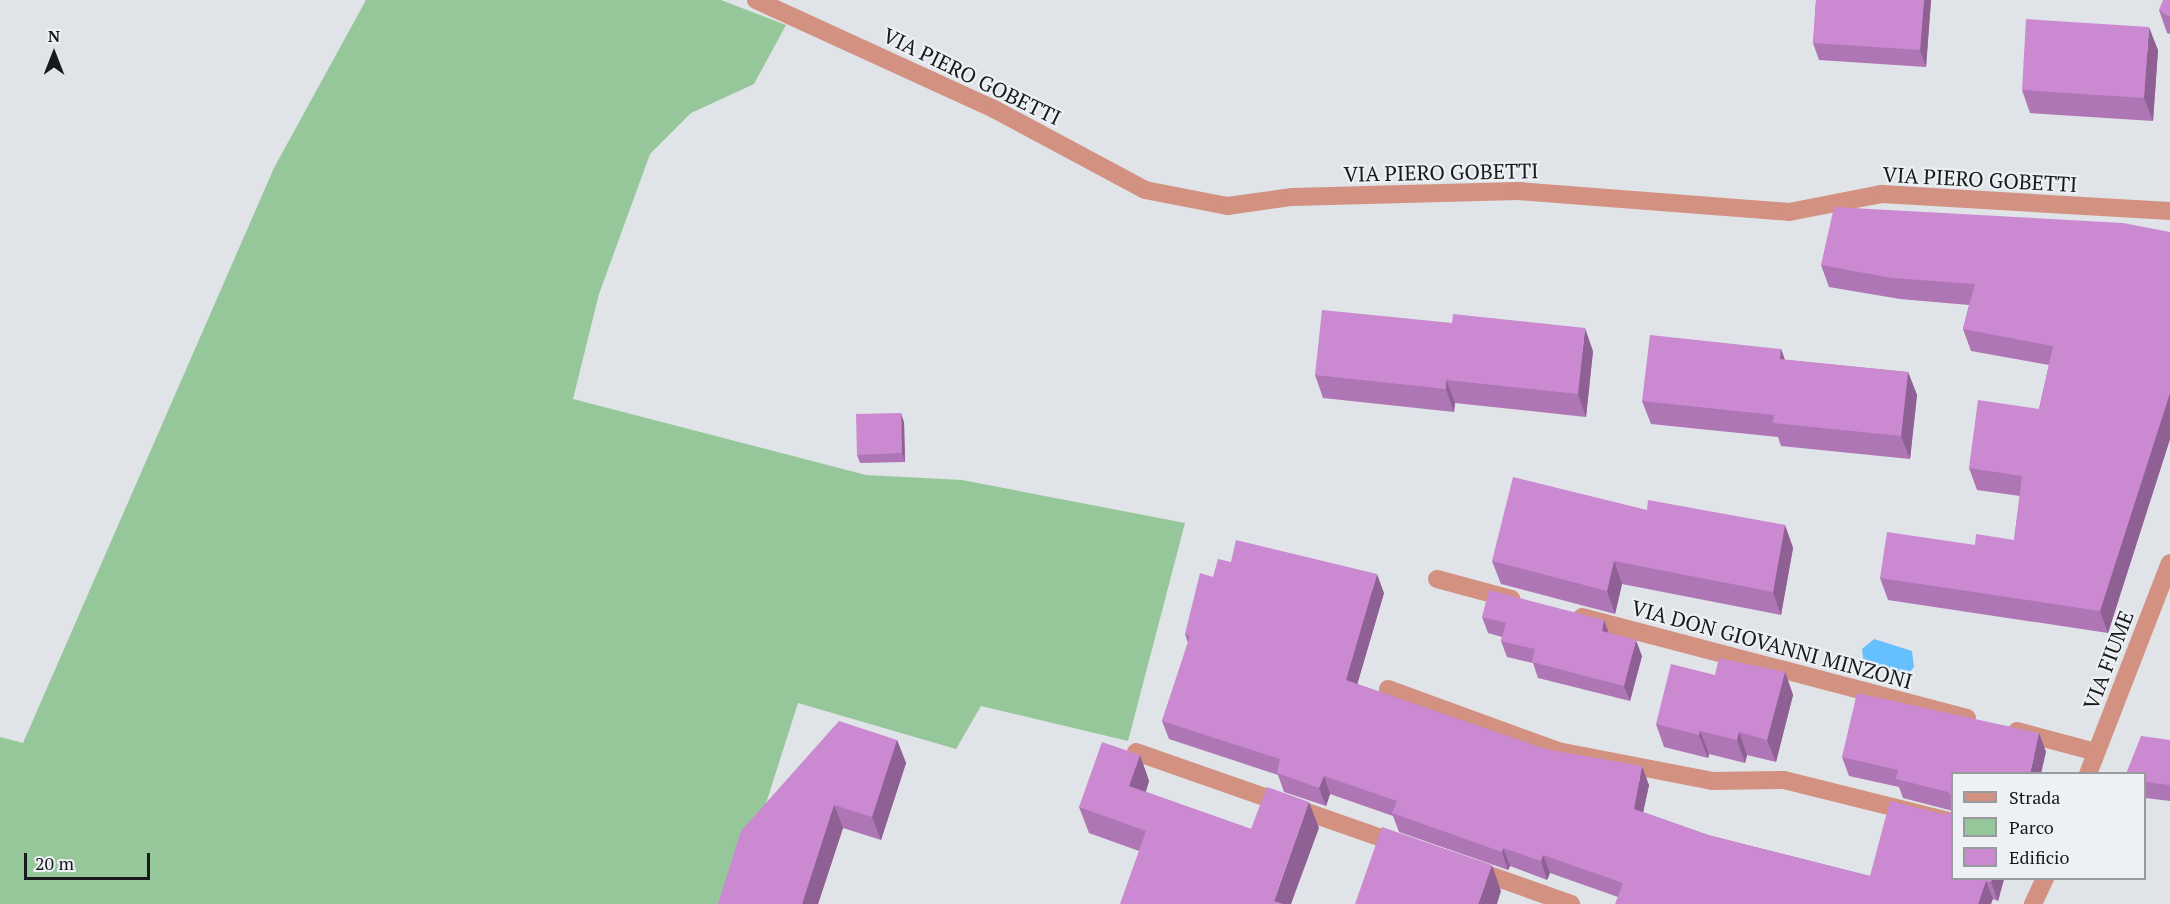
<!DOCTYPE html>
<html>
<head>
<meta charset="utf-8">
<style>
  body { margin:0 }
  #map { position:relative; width:2170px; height:904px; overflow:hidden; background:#e0e3e7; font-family:"PT Serif",serif }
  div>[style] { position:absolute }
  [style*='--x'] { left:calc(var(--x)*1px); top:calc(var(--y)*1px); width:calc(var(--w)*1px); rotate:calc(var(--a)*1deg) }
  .green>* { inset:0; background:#95c79a }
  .water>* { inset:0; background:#66c0ff }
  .service>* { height:18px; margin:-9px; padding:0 9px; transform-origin:9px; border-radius:9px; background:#d29181 }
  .minor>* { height:18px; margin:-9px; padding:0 9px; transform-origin:9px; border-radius:9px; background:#d29181 }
  .tertiary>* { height:18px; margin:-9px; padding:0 9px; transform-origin:9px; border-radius:9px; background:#d29181 }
  .wall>* { inset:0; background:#af76b5 }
  .shaded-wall>* { inset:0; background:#8e6093 }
  .building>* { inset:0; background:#cb89d2 }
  span { translate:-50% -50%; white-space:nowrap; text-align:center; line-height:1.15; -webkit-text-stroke:4.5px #edf0f5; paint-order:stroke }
  .street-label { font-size:21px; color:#18191b }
  .legend { position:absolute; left:1951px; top:772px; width:195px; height:108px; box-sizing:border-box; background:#edf0f5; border:2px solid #989a9e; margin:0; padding:8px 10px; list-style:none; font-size:18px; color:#18191b }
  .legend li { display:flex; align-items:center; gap:12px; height:30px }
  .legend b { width:30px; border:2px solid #989a9e }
  .north { position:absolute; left:24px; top:24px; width:60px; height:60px; -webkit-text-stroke:4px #edf0f5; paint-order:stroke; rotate:0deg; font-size:16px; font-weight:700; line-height:24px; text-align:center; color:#18191b }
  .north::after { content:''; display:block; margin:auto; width:21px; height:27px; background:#18191b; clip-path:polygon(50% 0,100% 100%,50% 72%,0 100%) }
  .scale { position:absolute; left:24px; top:853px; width:126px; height:27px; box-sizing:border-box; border:3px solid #18191b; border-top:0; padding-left:8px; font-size:18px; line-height:21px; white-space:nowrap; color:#18191b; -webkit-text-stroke:4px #edf0f5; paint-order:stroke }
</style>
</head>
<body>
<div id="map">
  <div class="green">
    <i style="clip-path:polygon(366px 0,721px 0,786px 25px,754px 84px,691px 113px,650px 154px,599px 294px,573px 399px,866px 475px,962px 480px,1185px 523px,1128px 741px,981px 706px,956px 749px,798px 703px,734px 904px,0 904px,0 737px,23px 743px,274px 168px)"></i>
  </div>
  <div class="water">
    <i style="clip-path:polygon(1874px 639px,1912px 651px,1914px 667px,1908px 674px,1893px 676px,1885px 669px,1877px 671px,1864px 664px,1862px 649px)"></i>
  </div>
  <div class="service">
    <i style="--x:1388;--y:689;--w:181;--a:20"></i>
    <i style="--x:1558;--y:751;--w:157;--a:11"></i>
    <i style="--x:1712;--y:781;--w:72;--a:-0.8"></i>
    <i style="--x:1784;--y:780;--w:173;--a:14"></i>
  </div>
  <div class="minor">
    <i style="--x:756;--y:0;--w:262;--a:24.6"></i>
    <i style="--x:994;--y:109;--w:171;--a:28.2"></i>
    <i style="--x:1145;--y:190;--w:84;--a:11"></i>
    <i style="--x:1227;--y:206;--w:66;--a:-7.9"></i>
    <i style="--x:1292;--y:197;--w:226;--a:-1.5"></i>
    <i style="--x:1518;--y:191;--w:272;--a:4.4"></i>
    <i style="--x:1789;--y:212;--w:95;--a:-11"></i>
    <i style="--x:1882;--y:194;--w:289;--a:3.4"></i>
    <i style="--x:1437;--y:579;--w:77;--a:15.1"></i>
    <i style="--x:1582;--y:617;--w:398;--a:14.7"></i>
    <i style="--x:2017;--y:731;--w:82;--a:14.9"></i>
    <i style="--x:1136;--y:752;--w:281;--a:19.3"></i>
    <i style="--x:1475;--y:870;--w:102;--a:19.5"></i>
  </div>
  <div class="tertiary">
    <i style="--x:2088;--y:774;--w:226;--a:-68.8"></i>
    <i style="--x:2033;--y:904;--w:29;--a:-65"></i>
  </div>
  <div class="wall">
    <i style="clip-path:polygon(1816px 0,1931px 0,1926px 67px,1819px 60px,1813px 43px)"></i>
    <i style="clip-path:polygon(2170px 0,2170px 34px,2167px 33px,2159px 10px)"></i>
    <i style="clip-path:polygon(2158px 50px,2153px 121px,2030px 113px,2022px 90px)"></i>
    <i style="clip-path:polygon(2170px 232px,2170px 439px,2108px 633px,1888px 600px,1880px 578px,1975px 545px,2014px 540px,2020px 496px,1977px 490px,1969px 468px,2039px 409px,2049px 365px,1971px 351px,1963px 329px,1969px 305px,1900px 299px,1829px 287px,1821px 265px)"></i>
    <i style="clip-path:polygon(1781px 349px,1785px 360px,1908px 372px,1917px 395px,1910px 459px,1781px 446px,1778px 437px,1651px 424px,1642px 401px)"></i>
    <i style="clip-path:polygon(1593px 351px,1586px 417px,1455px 403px,1454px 412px,1323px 398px,1315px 375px)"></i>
    <i style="clip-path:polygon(904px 422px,905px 462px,860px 463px,857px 455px)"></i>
    <i style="clip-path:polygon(1647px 510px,1785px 525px,1793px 548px,1781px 615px,1622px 584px,1615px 614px,1501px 584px,1492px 561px)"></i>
    <i style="clip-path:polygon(1231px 562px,1384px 593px,1357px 684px,1649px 785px,1643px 812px,1708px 835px,1870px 876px,1953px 879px,2004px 879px,1998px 901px,1993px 899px,1618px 897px,1550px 873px,1547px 880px,1510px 866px,1508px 870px,1399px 832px,1393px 816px,1330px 794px,1326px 806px,1284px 792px,1278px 775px,1169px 739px,1162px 721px,1188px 643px,1185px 634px,1213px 577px)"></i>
    <i style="clip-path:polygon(1482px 617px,1609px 633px,1642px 656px,1630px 701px,1538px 678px,1533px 663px,1507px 657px,1501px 641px,1502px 637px,1488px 633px)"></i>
    <i style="clip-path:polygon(1785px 672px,1793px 695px,1776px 762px,1747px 755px,1745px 763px,1709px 754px,1708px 758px,1664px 747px,1656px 724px,1715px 675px)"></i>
    <i style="clip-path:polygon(2039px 733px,2046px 752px,1953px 774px,1953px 811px,1903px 798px,1899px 787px,1849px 776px,1842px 757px)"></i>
    <i style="clip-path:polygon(897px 740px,906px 763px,881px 840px,843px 828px,818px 904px,718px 904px)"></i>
    <i style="clip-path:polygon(2170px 740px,2170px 801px,2145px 798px,2145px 774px)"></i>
    <i style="clip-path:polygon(1140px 755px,1149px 781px,1146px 792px,1251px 829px,1319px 828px,1139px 851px,1089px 833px,1079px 807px)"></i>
  </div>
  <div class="shaded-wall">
    <i style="clip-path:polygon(1924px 0,1931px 0,1926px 67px,1920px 50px)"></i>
    <i style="clip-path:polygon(2149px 27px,2158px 50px,2153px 121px,2144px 98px)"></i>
    <i style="clip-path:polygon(1585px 328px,1593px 351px,1586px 417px,1578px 394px)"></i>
    <i style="clip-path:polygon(1781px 349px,1789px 372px,1780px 359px)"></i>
    <i style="clip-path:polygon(1908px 372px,1917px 395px,1910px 459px,1901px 436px)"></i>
    <i style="clip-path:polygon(1446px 380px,1455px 403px,1454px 412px,1446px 389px)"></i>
    <i style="clip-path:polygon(2170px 393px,2170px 439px,2108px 633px,2100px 611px)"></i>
    <i style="clip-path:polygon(901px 413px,904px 422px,905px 462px,902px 453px)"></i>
    <i style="clip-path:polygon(1785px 525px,1793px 548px,1781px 615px,1773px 592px)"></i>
    <i style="clip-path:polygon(1614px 561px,1622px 584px,1615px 614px,1607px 591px)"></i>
    <i style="clip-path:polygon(1377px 574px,1384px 593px,1353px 699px,1346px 680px)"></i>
    <i style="clip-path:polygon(1604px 620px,1610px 636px,1602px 631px)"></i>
    <i style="clip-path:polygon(1636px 640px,1642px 656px,1630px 701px,1624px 686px)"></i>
    <i style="clip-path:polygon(1785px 672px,1793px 695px,1776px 762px,1767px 740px)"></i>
    <i style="clip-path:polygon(1700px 731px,1709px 754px,1708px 758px,1699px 735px)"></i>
    <i style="clip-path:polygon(1739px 732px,1747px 755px,1745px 763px,1737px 740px)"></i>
    <i style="clip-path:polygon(2039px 733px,2046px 752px,2041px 774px,2030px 774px)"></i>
    <i style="clip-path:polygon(897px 740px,906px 763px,881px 840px,872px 817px)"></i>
    <i style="clip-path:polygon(1140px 755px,1149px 781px,1139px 812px,1129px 786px)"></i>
    <i style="clip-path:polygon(1642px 766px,1649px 785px,1640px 827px,1634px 809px)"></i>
    <i style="clip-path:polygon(1324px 776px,1330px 794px,1326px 806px,1319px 788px)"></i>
    <i style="clip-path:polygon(1309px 802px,1319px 828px,1291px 904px,1275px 904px,1274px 901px)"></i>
    <i style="clip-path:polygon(834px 805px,843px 828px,818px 904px,802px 904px)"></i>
    <i style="clip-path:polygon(1503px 848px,1510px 866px,1508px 870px,1502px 852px)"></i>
    <i style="clip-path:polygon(1543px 855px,1550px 873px,1547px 880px,1541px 861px)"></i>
    <i style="clip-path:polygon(1492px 865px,1501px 891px,1497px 904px,1478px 904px)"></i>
    <i style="clip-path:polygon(1992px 879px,2004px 879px,1998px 901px,1991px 882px)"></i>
    <i style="clip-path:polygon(1986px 881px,1993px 899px,1991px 904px,1978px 904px)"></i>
  </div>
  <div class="building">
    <i style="clip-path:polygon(1816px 0,1924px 0,1920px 50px,1813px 43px)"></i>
    <i style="clip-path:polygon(2163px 0,2170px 0,2170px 17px,2159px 10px)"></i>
    <i style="clip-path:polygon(2026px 19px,2149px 27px,2144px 98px,2022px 90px)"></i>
    <i style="clip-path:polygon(1834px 207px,2123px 223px,2170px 232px,2170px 393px,2100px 611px,1880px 578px,1887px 532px,1975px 545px,1976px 534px,2014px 540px,2022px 476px,1969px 468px,1978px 400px,2039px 409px,2053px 346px,1963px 329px,1975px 284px,1892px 278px,1821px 265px)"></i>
    <i style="clip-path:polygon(1322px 310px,1452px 323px,1453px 314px,1585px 328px,1578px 394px,1446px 380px,1446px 389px,1315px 375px)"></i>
    <i style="clip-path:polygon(1650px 335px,1781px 349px,1780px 359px,1908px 372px,1901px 436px,1773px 423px,1774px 415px,1642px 401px)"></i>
    <i style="clip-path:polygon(901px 413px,902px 453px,857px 455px,856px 414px)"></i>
    <i style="clip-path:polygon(1513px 477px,1647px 510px,1648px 500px,1785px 525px,1773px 592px,1614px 561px,1607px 591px,1492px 561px)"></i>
    <i style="clip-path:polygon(1236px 540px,1377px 574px,1346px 680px,1545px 749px,1642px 766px,1634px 809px,1708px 835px,1870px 876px,1890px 801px,1943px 814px,1953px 812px,1953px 879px,1992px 879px,1991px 882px,1986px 881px,1978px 904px,1615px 904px,1623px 883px,1543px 855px,1541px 861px,1503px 848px,1502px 852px,1392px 813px,1397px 801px,1324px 776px,1319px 788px,1277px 773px,1280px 759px,1162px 721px,1190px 636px,1185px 634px,1200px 573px,1213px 577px,1218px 559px,1231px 562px)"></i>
    <i style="clip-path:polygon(1489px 590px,1604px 620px,1602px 631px,1636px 640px,1624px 686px,1532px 662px,1535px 649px,1501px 641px,1506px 623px,1482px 617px)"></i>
    <i style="clip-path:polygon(1719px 658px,1785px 672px,1767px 740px,1739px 732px,1737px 740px,1700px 731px,1699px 735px,1656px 724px,1671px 664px,1715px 675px)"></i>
    <i style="clip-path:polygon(1857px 693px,2039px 733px,2030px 774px,1953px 774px,1953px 797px,1948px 792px,1896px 779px,1898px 770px,1842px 757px)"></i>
    <i style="clip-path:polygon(839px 721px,897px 740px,872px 817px,834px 805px,802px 904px,718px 904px,741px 831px)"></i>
    <i style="clip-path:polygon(2141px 736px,2170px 740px,2170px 785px,2145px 782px,2145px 774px,2126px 774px)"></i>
    <i style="clip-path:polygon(1102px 742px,1140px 755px,1129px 786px,1251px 829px,1267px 787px,1309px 802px,1274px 901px,1283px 904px,1120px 904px,1146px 831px,1079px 807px)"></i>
    <i style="clip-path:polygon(1382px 827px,1492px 865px,1478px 904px,1355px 904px)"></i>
  </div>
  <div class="street-label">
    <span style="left:972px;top:76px;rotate:26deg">VIA PIERO GOBETTI</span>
    <span style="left:1441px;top:172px;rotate:-1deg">VIA PIERO GOBETTI</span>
    <span style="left:1980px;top:179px;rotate:3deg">VIA PIERO GOBETTI</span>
    <span style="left:1772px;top:644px;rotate:15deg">VIA DON GIOVANNI MINZONI</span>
    <span style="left:2108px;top:660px;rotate:-69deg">VIA FIUME</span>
  </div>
  <ul class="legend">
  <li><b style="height:8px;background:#d29181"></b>Strada</li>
  <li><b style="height:16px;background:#95c79a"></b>Parco</li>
  <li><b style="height:16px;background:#cb89d2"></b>Edificio</li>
  </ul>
  <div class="north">N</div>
  <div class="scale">20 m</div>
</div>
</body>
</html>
